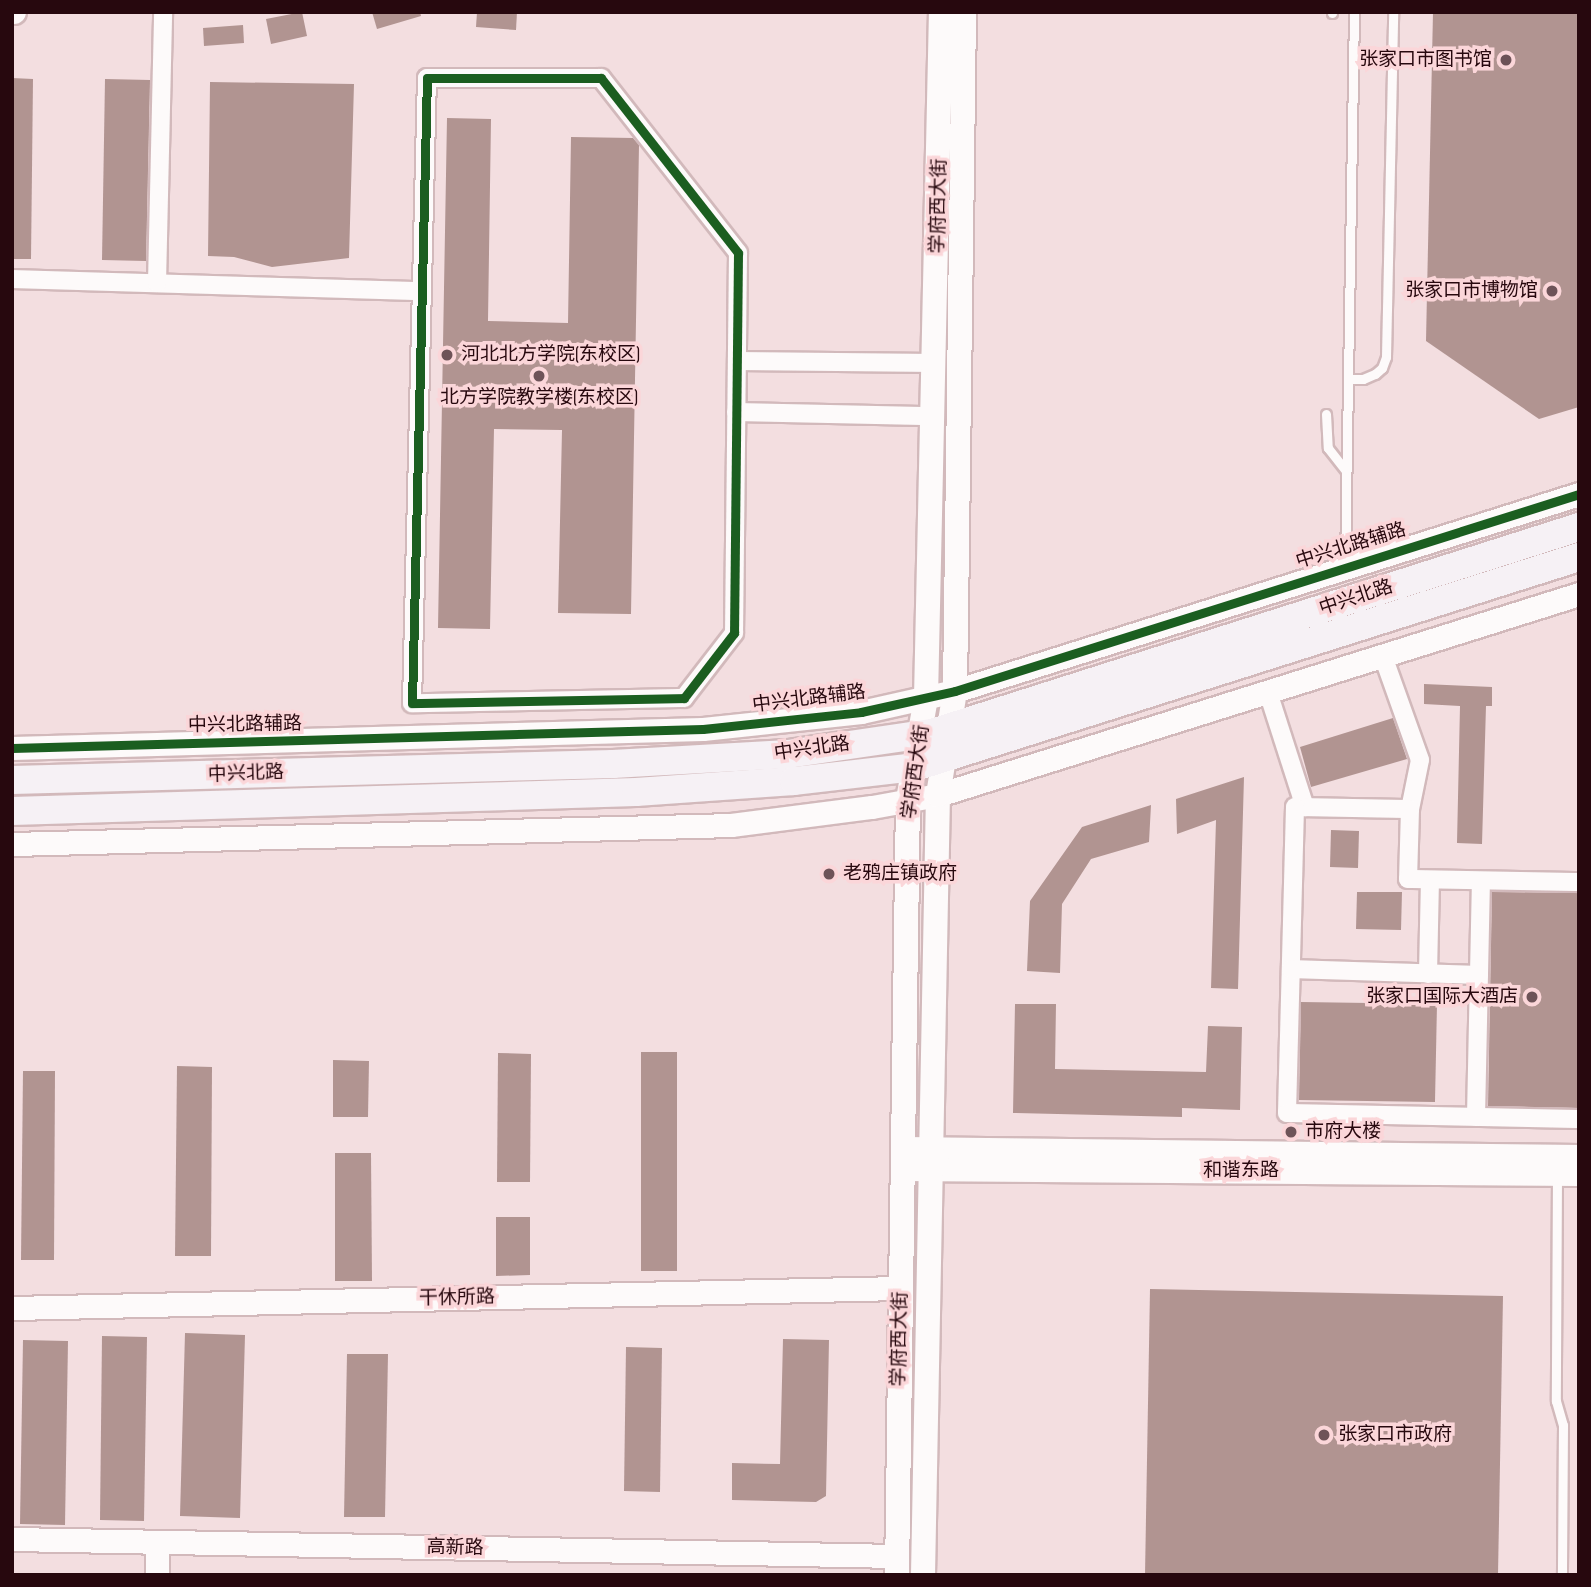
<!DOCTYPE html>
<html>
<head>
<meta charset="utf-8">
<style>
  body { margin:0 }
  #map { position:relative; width:1591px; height:1587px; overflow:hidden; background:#f3dee0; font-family:"Sofia Sans Condensed","Noto Sans SC",sans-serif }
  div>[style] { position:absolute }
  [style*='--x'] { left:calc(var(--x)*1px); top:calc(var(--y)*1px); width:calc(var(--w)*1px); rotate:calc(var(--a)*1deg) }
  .building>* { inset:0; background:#b19491 }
  .roads { filter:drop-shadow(2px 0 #d2b9bb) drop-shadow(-2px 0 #d2b9bb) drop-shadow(0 2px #d2b9bb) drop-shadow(0 -2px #d2b9bb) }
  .service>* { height:9px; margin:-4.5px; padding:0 4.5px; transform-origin:4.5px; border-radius:4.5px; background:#fdfafa }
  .minor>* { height:18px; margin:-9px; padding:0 9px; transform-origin:9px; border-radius:9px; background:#fdfafa }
  .tertiary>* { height:23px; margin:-11.5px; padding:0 11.5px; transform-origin:11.5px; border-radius:11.5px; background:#fdfafa }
  .secondary>* { height:24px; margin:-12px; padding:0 12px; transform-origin:12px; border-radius:12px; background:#fdfafa }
  .primary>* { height:28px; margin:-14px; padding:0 14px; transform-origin:14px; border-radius:14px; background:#f6f1f5 }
  .cycleway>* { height:9px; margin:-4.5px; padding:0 4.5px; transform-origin:4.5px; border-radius:4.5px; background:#1b5e20 }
  .dots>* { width:19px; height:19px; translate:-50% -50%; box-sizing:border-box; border:4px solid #fbd6d9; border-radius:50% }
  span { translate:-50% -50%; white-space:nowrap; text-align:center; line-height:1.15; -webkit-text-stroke:7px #fbd6d9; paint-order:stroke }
  .poi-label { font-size:19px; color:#27080e }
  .right { translate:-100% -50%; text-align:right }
  .left { translate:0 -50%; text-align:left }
  .street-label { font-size:19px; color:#27080e }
  .frame { position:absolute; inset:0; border:14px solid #27080e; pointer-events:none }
</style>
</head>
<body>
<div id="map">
  <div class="building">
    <i style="clip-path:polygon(302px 12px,307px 36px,271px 44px,266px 19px)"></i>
    <i style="clip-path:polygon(372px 12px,420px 12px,421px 16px,377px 29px)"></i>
    <i style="clip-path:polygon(477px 12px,517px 12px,516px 30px,476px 27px)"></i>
    <i style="clip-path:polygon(1433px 12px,1579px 12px,1579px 407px,1539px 419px,1426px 341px)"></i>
    <i style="clip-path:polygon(243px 25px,244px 43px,204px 46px,203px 28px)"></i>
    <i style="clip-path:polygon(12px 78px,33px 79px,31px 259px,12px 259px)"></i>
    <i style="clip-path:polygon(105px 79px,150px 80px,146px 261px,102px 260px)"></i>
    <i style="clip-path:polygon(210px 82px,354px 84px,349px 258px,272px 267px,234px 257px,208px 256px)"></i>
    <i style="clip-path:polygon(447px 118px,491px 119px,488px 321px,568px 323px,571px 137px,633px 138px,639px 145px,631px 614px,558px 613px,562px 430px,494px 429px,490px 629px,438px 628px)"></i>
    <i style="clip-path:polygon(1424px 684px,1492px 687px,1492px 706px,1486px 706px,1482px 844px,1457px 843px,1460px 706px,1424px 704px)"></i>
    <i style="clip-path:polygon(1393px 718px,1407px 759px,1311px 787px,1300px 747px)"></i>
    <i style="clip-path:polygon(1244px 777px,1238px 989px,1211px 988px,1216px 820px,1177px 834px,1176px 799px)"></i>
    <i style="clip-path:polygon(1151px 805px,1149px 842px,1091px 859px,1062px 904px,1060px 973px,1027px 971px,1030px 901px,1082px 827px)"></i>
    <i style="clip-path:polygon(1331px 830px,1359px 831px,1358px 868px,1330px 867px)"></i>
    <i style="clip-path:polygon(1357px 892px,1402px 892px,1401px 930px,1356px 929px)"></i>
    <i style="clip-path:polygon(1492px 892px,1579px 893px,1579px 1108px,1488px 1106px)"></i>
    <i style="clip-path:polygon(1301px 1002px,1437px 1004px,1435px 1102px,1299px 1100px)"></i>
    <i style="clip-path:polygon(1015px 1004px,1056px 1004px,1055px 1069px,1206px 1072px,1208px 1026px,1242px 1027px,1240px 1110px,1182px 1108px,1182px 1117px,1013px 1113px)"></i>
    <i style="clip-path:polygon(641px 1052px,677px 1052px,677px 1271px,641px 1271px)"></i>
    <i style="clip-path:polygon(498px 1053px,531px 1054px,530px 1182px,497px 1182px)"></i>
    <i style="clip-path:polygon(333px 1060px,369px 1061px,368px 1117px,333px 1117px)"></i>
    <i style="clip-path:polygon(177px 1066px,212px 1067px,211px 1256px,175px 1256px)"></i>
    <i style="clip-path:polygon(23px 1071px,55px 1071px,54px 1260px,21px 1260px)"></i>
    <i style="clip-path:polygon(335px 1153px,371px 1153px,372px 1281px,335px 1281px)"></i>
    <i style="clip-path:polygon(496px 1217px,530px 1217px,530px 1275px,496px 1276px)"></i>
    <i style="clip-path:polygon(1150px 1289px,1503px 1296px,1498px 1575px,1145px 1575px)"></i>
    <i style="clip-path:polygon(185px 1333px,245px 1335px,240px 1518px,180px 1516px)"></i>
    <i style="clip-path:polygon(102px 1336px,147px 1337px,144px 1521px,100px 1520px)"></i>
    <i style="clip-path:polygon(783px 1339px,829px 1340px,826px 1496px,816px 1502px,732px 1500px,732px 1463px,780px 1464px)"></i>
    <i style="clip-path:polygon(23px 1340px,68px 1341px,65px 1525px,20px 1524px)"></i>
    <i style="clip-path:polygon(626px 1347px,662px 1348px,660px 1492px,624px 1491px)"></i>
    <i style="clip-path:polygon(347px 1354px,388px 1354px,385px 1517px,344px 1517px)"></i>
  </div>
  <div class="roads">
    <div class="service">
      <i style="--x:1332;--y:13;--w:1;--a:-90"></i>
      <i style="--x:1348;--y:379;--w:15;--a:0"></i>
      <i style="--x:1363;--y:379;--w:13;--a:-23"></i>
      <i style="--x:1375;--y:374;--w:9;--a:-41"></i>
      <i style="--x:1382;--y:368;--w:12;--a:-70"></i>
      <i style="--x:1386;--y:357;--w:345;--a:-88.8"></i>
      <i style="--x:1326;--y:414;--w:34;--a:87"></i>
      <i style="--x:1328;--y:448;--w:29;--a:52"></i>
      <i style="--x:1345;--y:565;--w:553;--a:-89.07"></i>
      <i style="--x:1557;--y:1175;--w:226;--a:90.3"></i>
      <i style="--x:1556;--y:1401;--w:25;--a:74"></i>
      <i style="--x:1563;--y:1425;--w:150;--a:90.4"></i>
    </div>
    <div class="minor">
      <i style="--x:427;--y:78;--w:174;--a:0"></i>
      <i style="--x:601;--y:78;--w:222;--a:51.9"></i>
      <i style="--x:738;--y:253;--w:380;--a:90.6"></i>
      <i style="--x:734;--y:633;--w:82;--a:127.6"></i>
      <i style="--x:684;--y:698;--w:272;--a:178.9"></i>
      <i style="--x:412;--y:703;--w:625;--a:-88.63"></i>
      <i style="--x:12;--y:279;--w:410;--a:1.7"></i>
      <i style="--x:157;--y:283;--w:271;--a:-88.7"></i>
      <i style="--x:737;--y:361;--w:199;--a:0.6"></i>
      <i style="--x:736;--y:412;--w:198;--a:1.2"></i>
      <i style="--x:1383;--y:656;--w:110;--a:70.4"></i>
      <i style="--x:1420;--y:760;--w:50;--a:101.5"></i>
      <i style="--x:1410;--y:809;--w:70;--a:91.6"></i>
      <i style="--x:1408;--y:879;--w:171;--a:1"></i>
      <i style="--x:1268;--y:692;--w:121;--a:72.2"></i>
      <i style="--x:1410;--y:809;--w:115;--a:-179"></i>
      <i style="--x:1295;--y:807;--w:306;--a:91.5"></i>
      <i style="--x:1287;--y:1113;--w:292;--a:1.2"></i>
      <i style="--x:1291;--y:969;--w:188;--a:1.8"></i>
      <i style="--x:1428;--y:974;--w:94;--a:-88.8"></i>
      <i style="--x:1476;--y:1117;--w:236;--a:-88.8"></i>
    </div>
    <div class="tertiary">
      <i style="--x:12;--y:748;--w:691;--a:-1.58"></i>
      <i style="--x:703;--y:729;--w:159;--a:-6.1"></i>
      <i style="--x:861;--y:712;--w:96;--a:-12.6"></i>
      <i style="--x:955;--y:691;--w:654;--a:-17.52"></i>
      <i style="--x:12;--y:844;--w:719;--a:-1.51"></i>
      <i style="--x:731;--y:825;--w:142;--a:-7.3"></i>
      <i style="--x:872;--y:807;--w:67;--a:-10.3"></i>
      <i style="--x:938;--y:795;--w:672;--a:-17.41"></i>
      <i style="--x:903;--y:1148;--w:676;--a:0.68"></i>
      <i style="--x:903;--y:1169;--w:676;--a:0.42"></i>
      <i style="--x:12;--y:1308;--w:889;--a:-1.29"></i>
      <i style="--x:12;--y:1539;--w:885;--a:1.1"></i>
      <i style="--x:157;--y:1575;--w:33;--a:-90"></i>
    </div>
    <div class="secondary">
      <i style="--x:12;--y:12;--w:2;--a:0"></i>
      <i style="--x:897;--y:1575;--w:775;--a:-89.19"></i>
      <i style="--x:908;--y:800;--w:104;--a:-80"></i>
      <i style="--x:926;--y:698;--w:686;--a:-88.75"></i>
      <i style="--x:923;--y:1575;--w:780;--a:-88.9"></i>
      <i style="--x:938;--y:795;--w:105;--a:-80.7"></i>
      <i style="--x:955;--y:691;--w:679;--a:-89.24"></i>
    </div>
    <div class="primary">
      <i style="--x:12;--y:780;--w:601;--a:-1.52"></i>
      <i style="--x:613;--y:764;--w:175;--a:-3.3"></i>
      <i style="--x:788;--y:754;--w:146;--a:-8.3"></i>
      <i style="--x:932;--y:733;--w:679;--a:-17.66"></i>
      <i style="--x:12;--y:811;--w:624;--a:-1.74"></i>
      <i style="--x:636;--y:792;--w:158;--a:-4"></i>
      <i style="--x:794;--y:781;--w:122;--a:-6.6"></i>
      <i style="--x:915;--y:767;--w:696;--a:-17.55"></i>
    </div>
  </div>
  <div class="cycleway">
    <i style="--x:427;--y:78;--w:174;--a:0"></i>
    <i style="--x:601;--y:78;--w:222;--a:51.9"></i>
    <i style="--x:738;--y:253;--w:380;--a:90.6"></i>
    <i style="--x:734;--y:633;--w:82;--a:127.6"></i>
    <i style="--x:684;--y:698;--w:272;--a:178.9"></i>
    <i style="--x:412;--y:703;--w:625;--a:-88.63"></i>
    <i style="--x:12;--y:748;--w:691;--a:-1.58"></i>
    <i style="--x:703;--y:729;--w:159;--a:-6.1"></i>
    <i style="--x:861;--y:712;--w:96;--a:-12.6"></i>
    <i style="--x:955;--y:691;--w:654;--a:-17.52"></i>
  </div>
  <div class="dots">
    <i style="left:1506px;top:60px;background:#6e5358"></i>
    <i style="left:1552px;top:291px;background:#6e5358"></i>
    <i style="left:447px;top:355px;background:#6e5358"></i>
    <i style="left:539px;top:376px;background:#6e5358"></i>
    <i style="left:829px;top:874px;background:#6e5358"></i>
    <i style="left:1532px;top:997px;background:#6e5358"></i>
    <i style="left:1291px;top:1132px;background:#6e5358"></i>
    <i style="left:1324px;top:1435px;background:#6e5358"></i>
  </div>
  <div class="poi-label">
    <span class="right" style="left:1492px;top:60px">张家口市图书馆</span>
    <span class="right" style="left:1538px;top:291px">张家口市博物馆</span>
    <span class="left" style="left:461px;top:355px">河北北方学院(东校区)</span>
    <span style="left:539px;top:398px">北方学院教学楼(东校区)</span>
    <span class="left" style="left:843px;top:874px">老鸦庄镇政府</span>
    <span class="right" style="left:1518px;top:997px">张家口国际大酒店</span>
    <span class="left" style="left:1305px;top:1132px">市府大楼</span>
    <span class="left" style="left:1338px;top:1435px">张家口市政府</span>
  </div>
  <div class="street-label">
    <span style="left:939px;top:206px;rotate:-89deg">学府西大街</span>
    <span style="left:1351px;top:546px;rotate:-17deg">中兴北路辅路</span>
    <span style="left:1356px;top:598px;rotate:-18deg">中兴北路</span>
    <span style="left:809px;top:699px;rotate:-7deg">中兴北路辅路</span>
    <span style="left:245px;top:725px;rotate:-1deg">中兴北路辅路</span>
    <span style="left:812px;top:749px;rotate:-8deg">中兴北路</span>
    <span style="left:916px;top:772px;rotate:-82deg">学府西大街</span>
    <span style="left:246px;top:774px;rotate:-2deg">中兴北路</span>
    <span style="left:1241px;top:1171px">和谐东路</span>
    <span style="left:457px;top:1298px;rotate:-1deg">干休所路</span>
    <span style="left:900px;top:1339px;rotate:-89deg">学府西大街</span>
    <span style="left:455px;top:1548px;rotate:1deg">高新路</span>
  </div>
  <div class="frame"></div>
</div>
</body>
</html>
